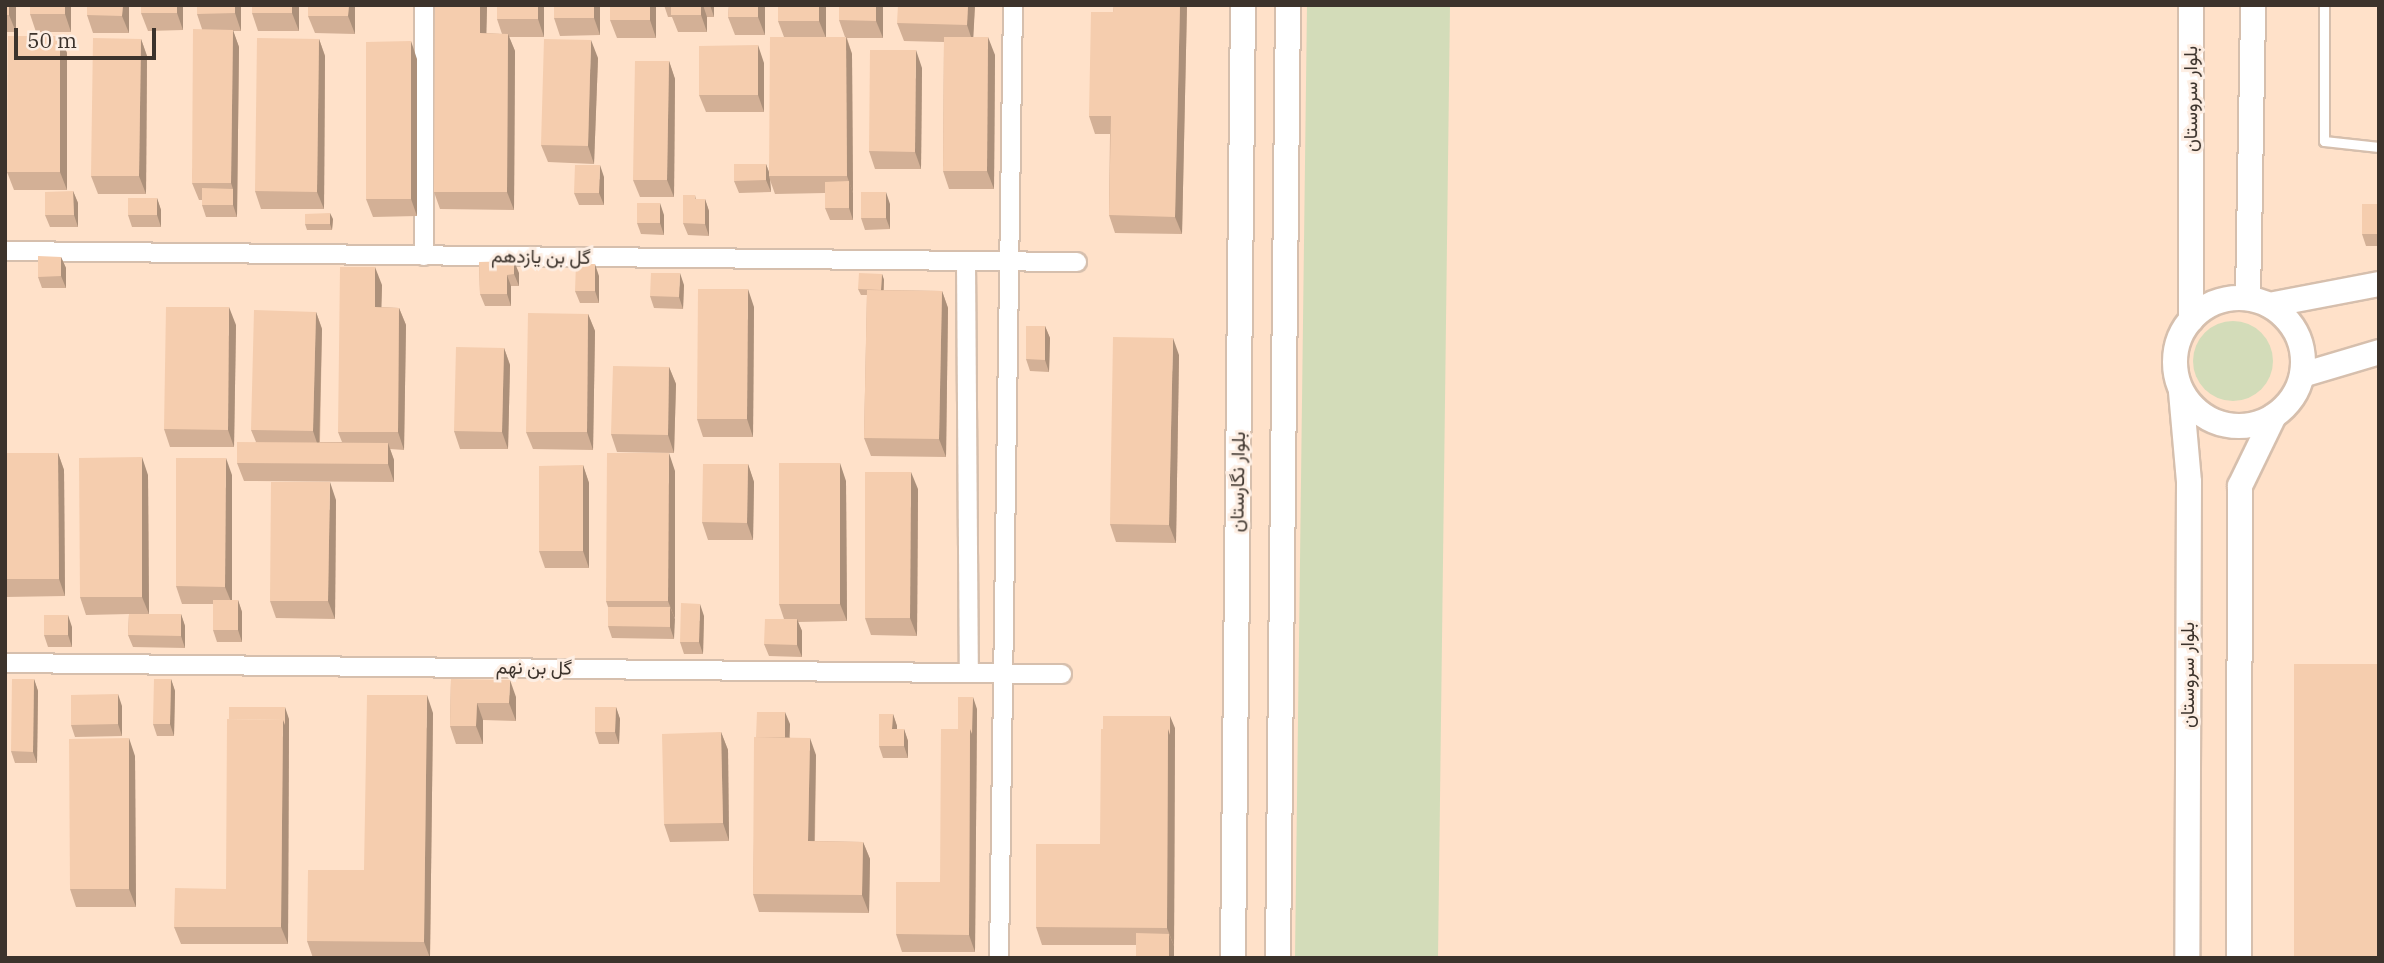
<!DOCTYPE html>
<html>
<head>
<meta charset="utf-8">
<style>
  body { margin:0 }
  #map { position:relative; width:2384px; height:963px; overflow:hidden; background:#fdeee3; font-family:"IBM Plex Serif",Vazirmatn,serif }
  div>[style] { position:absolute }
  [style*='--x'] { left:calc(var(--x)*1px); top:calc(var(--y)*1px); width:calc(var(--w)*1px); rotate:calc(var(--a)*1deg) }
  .built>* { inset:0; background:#ffe1c9 }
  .green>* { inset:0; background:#d3dcb9 }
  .round { border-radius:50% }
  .roads { filter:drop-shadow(2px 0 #d6bfad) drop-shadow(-2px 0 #d6bfad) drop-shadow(0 2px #d6bfad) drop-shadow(0 -2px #d6bfad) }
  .lane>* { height:9px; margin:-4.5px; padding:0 4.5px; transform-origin:4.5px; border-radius:4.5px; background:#fff }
  .street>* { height:18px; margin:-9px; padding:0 9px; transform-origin:9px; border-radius:9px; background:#fff }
  .secondary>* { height:24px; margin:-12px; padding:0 12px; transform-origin:12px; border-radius:12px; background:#fff }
  .secondary>.ring { margin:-12px; padding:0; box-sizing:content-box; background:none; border:24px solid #fff; border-radius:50% }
  .wall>* { inset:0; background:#d3b096 }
  .shaded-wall>* { inset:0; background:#ac907a }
  .building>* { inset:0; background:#f5cdae }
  span { translate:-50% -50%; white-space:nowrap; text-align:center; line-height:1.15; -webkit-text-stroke:6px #fdeee3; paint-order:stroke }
  .street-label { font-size:19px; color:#3c332c }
  .frame { position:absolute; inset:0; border:7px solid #3c332c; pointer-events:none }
  .scale { position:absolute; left:14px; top:28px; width:142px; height:32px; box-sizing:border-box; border:4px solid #3c332c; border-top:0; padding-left:9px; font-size:21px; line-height:24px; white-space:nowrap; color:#3c332c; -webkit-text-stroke:5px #fdeee3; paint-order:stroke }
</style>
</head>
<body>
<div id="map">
  <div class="built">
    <i style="clip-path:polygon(5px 5px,2379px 5px,2379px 958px,5px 958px)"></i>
  </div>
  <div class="green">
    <i style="clip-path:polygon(1307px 5px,1450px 5px,1438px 958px,1295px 958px)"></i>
    <i class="round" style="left:2193px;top:321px;width:80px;height:80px"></i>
  </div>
  <div class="roads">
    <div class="lane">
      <i style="--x:2324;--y:5;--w:136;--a:90"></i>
      <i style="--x:2324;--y:141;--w:55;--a:6.2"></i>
    </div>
    <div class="street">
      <i style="--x:5;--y:251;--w:1072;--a:0.59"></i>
      <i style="--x:424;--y:256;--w:251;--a:-90"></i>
      <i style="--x:966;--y:261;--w:411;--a:89.6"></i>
      <i style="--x:5;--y:663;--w:1057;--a:0.6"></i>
      <i style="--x:999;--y:958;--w:953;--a:-89.16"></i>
    </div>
    <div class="secondary">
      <i class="ring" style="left:2175px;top:298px;width:104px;height:104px"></i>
      <i style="--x:2248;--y:298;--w:293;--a:-89"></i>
      <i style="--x:2269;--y:305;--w:112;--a:-10.8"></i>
      <i style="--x:2191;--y:320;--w:315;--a:-90"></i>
      <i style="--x:2302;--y:375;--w:80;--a:-16.6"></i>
      <i style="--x:2181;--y:392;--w:90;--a:84.9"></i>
      <i style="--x:2189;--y:482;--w:476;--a:90.2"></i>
      <i style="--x:1233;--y:958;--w:953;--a:-89.4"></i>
      <i style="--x:1278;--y:958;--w:953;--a:-89.4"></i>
      <i style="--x:2239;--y:958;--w:472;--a:-89.9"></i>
      <i style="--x:2240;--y:486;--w:78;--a:-64.1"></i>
    </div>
  </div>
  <div class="wall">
    <i style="clip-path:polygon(5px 5px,16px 5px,16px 32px,5px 32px)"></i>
    <i style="clip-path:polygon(71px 5px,71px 32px,36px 32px,30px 14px)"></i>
    <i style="clip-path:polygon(129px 5px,129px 33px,93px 33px,87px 15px)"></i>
    <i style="clip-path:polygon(141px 5px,183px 5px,183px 30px,148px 31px,141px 13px)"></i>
    <i style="clip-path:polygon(241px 5px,241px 31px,233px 31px,239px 47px,237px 217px,206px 217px,202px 205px,202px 200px,199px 200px,192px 183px,202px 29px,197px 14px)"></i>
    <i style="clip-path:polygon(299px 5px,299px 31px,258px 31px,252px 13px)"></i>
    <i style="clip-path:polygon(308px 5px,355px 5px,355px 34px,315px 33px,308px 16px)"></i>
    <i style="clip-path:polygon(497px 5px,544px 5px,544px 37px,509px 37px,515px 51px,514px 210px,440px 209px,434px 192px,487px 7px,486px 33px,502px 34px,497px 19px)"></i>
    <i style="clip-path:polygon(554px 5px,600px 5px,600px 35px,560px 36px,554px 18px)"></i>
    <i style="clip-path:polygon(610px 5px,656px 5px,656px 38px,617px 38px,610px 20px)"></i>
    <i style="clip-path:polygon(664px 5px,714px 5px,714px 17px,707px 17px,707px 32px,678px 32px,672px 17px,668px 17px)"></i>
    <i style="clip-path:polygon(729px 5px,765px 5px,765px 35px,735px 35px,728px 17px)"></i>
    <i style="clip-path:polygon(778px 5px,826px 5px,826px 37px,845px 37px,839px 20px,839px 5px,883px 5px,883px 38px,847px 38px,852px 54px,853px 220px,830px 220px,825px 208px,825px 193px,775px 194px,770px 180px,771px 192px,739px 193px,734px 181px,766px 164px,769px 172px,784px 37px,778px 21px)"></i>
    <i style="clip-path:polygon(975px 5px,973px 37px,995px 55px,994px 189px,949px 189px,943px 171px,944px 42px,904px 41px,897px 23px)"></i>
    <i style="clip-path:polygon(1114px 5px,1187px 5px,1182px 234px,1115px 233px,1109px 215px,1110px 134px,1095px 134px,1089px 116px,1113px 12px)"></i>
    <i style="clip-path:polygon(60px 36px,67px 53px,67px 190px,14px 190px,7px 172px)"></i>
    <i style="clip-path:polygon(141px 39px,147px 56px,146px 194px,98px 194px,91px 176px)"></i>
    <i style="clip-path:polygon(319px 39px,325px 56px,324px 209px,261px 209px,255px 191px)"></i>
    <i style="clip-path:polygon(598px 58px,594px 164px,548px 162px,541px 145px)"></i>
    <i style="clip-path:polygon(417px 59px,417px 216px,373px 217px,366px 199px)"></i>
    <i style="clip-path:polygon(669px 61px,675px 79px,674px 197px,640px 197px,633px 180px)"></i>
    <i style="clip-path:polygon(764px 63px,764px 112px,706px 112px,699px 95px)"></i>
    <i style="clip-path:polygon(922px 68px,921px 169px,875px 169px,869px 151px)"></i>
    <i style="clip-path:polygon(604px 177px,604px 205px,579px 205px,574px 193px)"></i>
    <i style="clip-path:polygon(73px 191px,78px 203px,78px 227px,50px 227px,45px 215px)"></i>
    <i style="clip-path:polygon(695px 195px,696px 199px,705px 199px,709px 211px,709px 236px,688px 235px,683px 223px)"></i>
    <i style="clip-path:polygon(157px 198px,161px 210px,161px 227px,132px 227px,128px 215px)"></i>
    <i style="clip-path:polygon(890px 204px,890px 229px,865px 230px,861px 218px)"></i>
    <i style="clip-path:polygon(2379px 204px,2379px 246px,2366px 246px,2362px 234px)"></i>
    <i style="clip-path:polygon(664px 215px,664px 235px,641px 234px,637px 223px)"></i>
    <i style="clip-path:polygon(333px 219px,332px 230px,307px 230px,305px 224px)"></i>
    <i style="clip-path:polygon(61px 257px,66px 268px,66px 288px,42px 288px,38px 277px)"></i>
    <i style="clip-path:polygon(479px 262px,519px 273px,519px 286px,511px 286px,511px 306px,485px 306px,480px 294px)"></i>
    <i style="clip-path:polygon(882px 274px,884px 280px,884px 290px,942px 291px,948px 308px,946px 457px,871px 456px,864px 438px,867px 295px,861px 295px,858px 289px)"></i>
    <i style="clip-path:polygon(599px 276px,599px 303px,580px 303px,575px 291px)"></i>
    <i style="clip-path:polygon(382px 285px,381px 307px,399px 308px,406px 325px,404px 450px,390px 449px,394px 460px,394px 482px,244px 481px,237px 463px,256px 442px,251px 430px,316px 312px,322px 329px,320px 442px,342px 442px,338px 432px)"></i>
    <i style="clip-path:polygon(684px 285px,683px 309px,654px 308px,650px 296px)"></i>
    <i style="clip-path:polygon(754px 307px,753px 437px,703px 437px,697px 419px)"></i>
    <i style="clip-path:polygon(588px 314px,595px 331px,593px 450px,533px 449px,526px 432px)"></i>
    <i style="clip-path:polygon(236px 325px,234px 447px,170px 447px,164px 429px)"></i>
    <i style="clip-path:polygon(1045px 326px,1050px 338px,1049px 372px,1030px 371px,1026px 359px)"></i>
    <i style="clip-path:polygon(504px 348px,510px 365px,508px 449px,460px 449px,454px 431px)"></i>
    <i style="clip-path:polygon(1179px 355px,1176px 543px,1116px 542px,1110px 524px)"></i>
    <i style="clip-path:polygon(669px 367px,676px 384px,674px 453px,617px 452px,611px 434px)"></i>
    <i style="clip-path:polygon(5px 453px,58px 453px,64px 470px,65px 596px,5px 597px)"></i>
    <i style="clip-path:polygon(748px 464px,754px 482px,753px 540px,708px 540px,702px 522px)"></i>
    <i style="clip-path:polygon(583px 465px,589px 483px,589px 568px,545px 568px,539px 551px)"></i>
    <i style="clip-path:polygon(675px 471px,674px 639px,612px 638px,608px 626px,608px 607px,606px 601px)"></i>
    <i style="clip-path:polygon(148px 475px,149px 614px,181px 614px,185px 626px,185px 648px,133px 647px,128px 635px,129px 614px,86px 615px,80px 597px)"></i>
    <i style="clip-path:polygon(232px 475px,232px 600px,238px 600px,242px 612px,242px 642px,217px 642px,213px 630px,213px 604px,182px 604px,176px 586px)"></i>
    <i style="clip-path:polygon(846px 481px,847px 621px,798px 622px,802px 631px,802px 657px,769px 656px,764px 644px,784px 619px,779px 604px)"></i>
    <i style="clip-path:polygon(918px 489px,917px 636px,871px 635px,865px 618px)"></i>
    <i style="clip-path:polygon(336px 500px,335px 619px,276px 618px,270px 601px)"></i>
    <i style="clip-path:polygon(704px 616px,703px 654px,684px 654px,680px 642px)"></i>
    <i style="clip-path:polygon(72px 627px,72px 647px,48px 647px,44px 635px)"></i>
    <i style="clip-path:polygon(34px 679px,38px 691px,37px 763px,15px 763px,11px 751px)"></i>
    <i style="clip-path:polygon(171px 679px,175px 691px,174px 736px,157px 736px,153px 724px)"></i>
    <i style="clip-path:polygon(451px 679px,516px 697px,516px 721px,483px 720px,483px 744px,456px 744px,450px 726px)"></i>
    <i style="clip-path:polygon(122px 706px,122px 736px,75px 737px,71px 725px)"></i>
    <i style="clip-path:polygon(616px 707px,620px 719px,619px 744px,599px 744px,595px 732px)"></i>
    <i style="clip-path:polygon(977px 709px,975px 952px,902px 952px,896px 934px,940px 882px,958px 729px)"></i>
    <i style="clip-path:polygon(433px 713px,430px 958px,313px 958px,307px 941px,364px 870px)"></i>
    <i style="clip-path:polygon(893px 714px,897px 726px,897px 729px,904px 729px,908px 741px,908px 758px,883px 758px,879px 746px)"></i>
    <i style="clip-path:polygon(289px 719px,288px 944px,181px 944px,174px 927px,226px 889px)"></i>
    <i style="clip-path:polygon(790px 724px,789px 737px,816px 755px,815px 841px,863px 842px,870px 859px,869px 913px,759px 912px,753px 894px,756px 737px)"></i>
    <i style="clip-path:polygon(1175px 728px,1174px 958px,1136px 958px,1136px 945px,1042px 945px,1036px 927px,1100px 844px)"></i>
    <i style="clip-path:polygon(721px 732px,728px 750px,729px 841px,670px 842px,664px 824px)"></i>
    <i style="clip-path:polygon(135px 756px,136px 907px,76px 907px,70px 889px)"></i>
  </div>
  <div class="shaded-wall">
    <i style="clip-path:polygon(9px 5px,16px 5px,16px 32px,9px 15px)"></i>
    <i style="clip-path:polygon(65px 5px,71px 5px,71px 32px,65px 14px)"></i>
    <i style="clip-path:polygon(123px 5px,129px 5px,129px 33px,122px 16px)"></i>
    <i style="clip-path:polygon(177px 5px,183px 5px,183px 30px,177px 13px)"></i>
    <i style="clip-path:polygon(235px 5px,241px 5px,241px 31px,235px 13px)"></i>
    <i style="clip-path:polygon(292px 5px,299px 5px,299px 31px,292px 13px)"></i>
    <i style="clip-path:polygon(349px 5px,355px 5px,355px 34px,348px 16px)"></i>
    <i style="clip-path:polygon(480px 5px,486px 5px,487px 7px,486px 51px,480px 33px)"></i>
    <i style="clip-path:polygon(538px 5px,544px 5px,544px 37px,538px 19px)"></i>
    <i style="clip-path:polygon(594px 5px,600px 5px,600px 35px,594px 18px)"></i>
    <i style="clip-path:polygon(650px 5px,656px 5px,656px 38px,650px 20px)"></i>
    <i style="clip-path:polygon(701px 5px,703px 5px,707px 17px,707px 32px,701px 15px)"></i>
    <i style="clip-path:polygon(710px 5px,714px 5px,714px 17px)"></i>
    <i style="clip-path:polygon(758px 5px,765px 5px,765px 35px,758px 17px)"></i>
    <i style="clip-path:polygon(819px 5px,826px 5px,826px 38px,819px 21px)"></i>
    <i style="clip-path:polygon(876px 5px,883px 5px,883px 38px,876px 21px)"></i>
    <i style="clip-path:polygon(968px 5px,975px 5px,973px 43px,967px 25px)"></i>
    <i style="clip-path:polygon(1180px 5px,1187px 5px,1182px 234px,1175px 217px)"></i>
    <i style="clip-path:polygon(233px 30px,239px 47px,237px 217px,233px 205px,233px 189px,231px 183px)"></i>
    <i style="clip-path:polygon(508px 34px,515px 51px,514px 210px,507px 192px)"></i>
    <i style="clip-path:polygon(60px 36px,67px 53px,67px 190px,60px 172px)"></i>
    <i style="clip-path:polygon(846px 37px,852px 54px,853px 193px,847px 176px)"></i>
    <i style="clip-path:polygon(988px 37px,995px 55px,994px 189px,987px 171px)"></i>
    <i style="clip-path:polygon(141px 39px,147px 56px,146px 194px,139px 176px)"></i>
    <i style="clip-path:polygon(319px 39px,325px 56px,324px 209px,317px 192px)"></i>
    <i style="clip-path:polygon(591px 40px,598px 58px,594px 164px,588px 146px)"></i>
    <i style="clip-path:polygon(411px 41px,417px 59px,417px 216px,411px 199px)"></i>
    <i style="clip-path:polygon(758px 45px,764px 63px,764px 112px,758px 95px)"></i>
    <i style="clip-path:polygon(916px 50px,922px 68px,921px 169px,915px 152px)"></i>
    <i style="clip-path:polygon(669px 61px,675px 79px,674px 197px,667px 180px)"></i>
    <i style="clip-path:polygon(766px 164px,770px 175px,769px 176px,770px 180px,771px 192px,766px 180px)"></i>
    <i style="clip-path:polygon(600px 165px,604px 177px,604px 205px,599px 193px)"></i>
    <i style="clip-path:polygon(849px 181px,853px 193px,853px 220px,849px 208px)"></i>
    <i style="clip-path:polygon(73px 191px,78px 203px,78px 227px,74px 215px)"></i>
    <i style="clip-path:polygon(886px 192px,890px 204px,890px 229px,886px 218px)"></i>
    <i style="clip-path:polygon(157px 198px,161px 210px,161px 227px,157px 215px)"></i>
    <i style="clip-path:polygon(705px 199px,709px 211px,709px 236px,705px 224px)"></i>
    <i style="clip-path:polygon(660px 203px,664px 215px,664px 235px,660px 223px)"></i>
    <i style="clip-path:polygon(330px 213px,333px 219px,332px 230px,330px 224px)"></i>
    <i style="clip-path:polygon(61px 257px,66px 268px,66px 288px,61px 276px)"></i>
    <i style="clip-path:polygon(514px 261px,519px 273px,519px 286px,514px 274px)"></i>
    <i style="clip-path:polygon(595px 264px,599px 276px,599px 303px,595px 291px)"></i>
    <i style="clip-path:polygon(375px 267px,382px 285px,381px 325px,375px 307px)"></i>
    <i style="clip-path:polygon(680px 273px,684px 285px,683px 309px,679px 297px)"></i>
    <i style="clip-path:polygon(882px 274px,884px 280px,883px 296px,881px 290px)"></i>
    <i style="clip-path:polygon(507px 275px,511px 286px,511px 306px,507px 294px)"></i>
    <i style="clip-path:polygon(748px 289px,754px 307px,753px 437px,747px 419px)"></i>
    <i style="clip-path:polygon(942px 291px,948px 308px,946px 457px,939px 439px)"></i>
    <i style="clip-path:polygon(229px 307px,236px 325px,234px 447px,228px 430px)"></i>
    <i style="clip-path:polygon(399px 308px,406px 325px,404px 450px,398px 432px)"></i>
    <i style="clip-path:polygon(316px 312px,322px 329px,319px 449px,313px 431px)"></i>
    <i style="clip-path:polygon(588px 314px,595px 331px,593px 450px,587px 432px)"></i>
    <i style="clip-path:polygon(1045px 326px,1050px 338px,1049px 372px,1045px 360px)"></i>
    <i style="clip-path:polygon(1173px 338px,1179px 355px,1176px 543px,1169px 525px)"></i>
    <i style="clip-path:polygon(504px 348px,510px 365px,508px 449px,502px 432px)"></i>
    <i style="clip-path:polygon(669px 367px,676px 384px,674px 453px,668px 435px)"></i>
    <i style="clip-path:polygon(388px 443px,394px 460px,394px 482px,388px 464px)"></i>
    <i style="clip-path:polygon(58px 453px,64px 470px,65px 596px,59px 579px)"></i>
    <i style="clip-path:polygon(669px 453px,675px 471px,675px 619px,668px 601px)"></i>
    <i style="clip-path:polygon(142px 457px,148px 475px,149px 614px,142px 597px)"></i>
    <i style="clip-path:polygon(226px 458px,232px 475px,232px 604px,225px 587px)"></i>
    <i style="clip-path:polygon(840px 463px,846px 481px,847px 621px,840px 604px)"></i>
    <i style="clip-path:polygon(748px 464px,754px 482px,753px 540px,747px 523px)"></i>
    <i style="clip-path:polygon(583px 465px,589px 483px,589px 568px,583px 551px)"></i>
    <i style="clip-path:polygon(911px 472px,918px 489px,917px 636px,910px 618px)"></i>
    <i style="clip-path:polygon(330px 482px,336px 500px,335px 619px,328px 601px)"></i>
    <i style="clip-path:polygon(238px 600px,242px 612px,242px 642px,238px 630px)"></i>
    <i style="clip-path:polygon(700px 604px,704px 616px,703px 654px,699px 642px)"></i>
    <i style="clip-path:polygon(670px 607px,675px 619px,674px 639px,670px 627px)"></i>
    <i style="clip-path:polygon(181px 614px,185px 626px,185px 648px,181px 636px)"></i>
    <i style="clip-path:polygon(68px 615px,72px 627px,72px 647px,68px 635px)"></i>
    <i style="clip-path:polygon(797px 619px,802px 631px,802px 657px,797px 645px)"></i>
    <i style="clip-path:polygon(34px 679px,38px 691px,37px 763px,33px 752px)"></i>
    <i style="clip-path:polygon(171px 679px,175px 691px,174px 736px,170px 724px)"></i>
    <i style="clip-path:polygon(510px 680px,516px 697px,516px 721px,509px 703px)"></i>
    <i style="clip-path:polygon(118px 694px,122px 706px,122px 736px,118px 724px)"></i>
    <i style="clip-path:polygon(427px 695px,433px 713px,430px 958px,424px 942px)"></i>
    <i style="clip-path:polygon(973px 697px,977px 709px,975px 952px,969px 935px,970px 729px)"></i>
    <i style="clip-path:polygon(477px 703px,483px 720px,483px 744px,476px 726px)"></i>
    <i style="clip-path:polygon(285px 707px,289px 719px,288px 944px,281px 927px,283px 720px)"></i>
    <i style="clip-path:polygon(616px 707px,620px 719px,619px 744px,615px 732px)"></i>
    <i style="clip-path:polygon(785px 712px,790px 724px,789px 755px,785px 743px)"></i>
    <i style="clip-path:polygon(893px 714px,897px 726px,897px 741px,892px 729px)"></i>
    <i style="clip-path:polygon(1170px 716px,1175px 728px,1174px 946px,1167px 928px,1168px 729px)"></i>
    <i style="clip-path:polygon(904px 729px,908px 741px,908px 758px,904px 746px)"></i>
    <i style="clip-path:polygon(721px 732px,728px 750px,729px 841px,723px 823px)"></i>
    <i style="clip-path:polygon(129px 738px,135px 756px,136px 907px,129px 889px)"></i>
    <i style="clip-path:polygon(810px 738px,816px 755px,814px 858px,808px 841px)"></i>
    <i style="clip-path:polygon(863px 842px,870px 859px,869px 913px,862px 895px)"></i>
    <i style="clip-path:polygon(1169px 934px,1174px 946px,1174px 958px,1170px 958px,1169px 957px)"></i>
  </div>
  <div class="building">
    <i style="clip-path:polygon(5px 5px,9px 5px,9px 15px,5px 15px)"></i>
    <i style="clip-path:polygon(30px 5px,65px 5px,65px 14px,30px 14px)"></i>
    <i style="clip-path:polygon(87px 5px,123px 5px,122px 16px,87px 15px)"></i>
    <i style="clip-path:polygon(141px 5px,177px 5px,177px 13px,141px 13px)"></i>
    <i style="clip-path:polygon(197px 5px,235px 5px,235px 13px,197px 14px)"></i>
    <i style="clip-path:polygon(252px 5px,292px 5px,292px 13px,252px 13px)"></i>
    <i style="clip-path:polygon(308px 5px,349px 5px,348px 16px,308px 16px)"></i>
    <i style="clip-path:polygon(435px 5px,480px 5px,480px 33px,508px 34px,507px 192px,434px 192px)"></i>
    <i style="clip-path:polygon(497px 5px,538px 5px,538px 19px,497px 19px)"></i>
    <i style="clip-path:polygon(554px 5px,594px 5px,594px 18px,554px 18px)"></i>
    <i style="clip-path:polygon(610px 5px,650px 5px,650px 20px,610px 20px)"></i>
    <i style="clip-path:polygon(671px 5px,701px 5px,701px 15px,671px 15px)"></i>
    <i style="clip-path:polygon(729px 5px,758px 5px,758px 17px,728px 17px)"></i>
    <i style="clip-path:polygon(778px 5px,819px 5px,819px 21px,778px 21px)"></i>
    <i style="clip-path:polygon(839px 5px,876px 5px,876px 21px,839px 20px)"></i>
    <i style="clip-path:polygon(898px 5px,968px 5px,967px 25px,897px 23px)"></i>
    <i style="clip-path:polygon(1114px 5px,1180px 5px,1175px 217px,1109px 215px,1111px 116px,1089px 116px,1091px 12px,1113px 12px)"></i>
    <i style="clip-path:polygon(193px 29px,233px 30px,231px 183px,192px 183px)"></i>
    <i style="clip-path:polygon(8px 36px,60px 36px,60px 172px,7px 172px)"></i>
    <i style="clip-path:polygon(770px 37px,846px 37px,847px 176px,769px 176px)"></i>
    <i style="clip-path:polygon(944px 37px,988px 37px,987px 171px,943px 171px)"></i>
    <i style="clip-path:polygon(93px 38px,141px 39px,139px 176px,91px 176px)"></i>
    <i style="clip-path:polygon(257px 38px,319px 39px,317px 192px,255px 191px)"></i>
    <i style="clip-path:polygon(544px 39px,591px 40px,588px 146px,541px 145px)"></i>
    <i style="clip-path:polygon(411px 41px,411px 199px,366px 199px,366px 42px)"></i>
    <i style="clip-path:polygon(758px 45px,758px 95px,699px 95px,699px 46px)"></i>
    <i style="clip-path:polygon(870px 50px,916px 50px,915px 152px,869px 151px)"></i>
    <i style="clip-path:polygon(635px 61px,669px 61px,667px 180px,633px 180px)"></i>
    <i style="clip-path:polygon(734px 164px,766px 164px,766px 180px,734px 181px)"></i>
    <i style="clip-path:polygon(575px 165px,600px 165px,599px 193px,574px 193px)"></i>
    <i style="clip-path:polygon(849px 181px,849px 208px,825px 208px,825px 182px)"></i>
    <i style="clip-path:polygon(202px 188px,233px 189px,233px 205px,202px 205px)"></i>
    <i style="clip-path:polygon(73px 191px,74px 215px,45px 215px,45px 192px)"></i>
    <i style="clip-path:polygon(861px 192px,886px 192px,886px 218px,861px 218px)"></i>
    <i style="clip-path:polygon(683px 195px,695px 195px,695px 199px,705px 199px,705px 224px,683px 223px)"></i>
    <i style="clip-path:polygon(128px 198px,157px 198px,157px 215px,128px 215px)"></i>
    <i style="clip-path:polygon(637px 203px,660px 203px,660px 223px,637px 223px)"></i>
    <i style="clip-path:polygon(2362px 204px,2379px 204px,2379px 234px,2362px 234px)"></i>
    <i style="clip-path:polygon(330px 213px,330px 224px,305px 224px,305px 214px)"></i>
    <i style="clip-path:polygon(38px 256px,61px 257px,61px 276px,38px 277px)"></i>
    <i style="clip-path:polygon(514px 261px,514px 274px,507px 275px,507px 294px,480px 294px,479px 262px)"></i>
    <i style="clip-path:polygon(576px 264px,595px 264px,595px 291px,575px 291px)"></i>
    <i style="clip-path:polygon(340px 267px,375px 267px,375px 307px,399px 308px,398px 432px,338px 432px)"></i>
    <i style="clip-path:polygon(651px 273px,680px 273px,679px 297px,650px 296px)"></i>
    <i style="clip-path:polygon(859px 273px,882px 274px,881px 290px,858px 289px)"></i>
    <i style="clip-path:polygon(698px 289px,748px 289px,747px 419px,697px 419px)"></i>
    <i style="clip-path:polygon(867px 290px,942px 291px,939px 439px,864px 438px)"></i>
    <i style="clip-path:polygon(166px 307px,229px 307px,228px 430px,164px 429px)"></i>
    <i style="clip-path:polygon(254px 310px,316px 312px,313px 431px,251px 430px)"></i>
    <i style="clip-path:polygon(528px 313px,588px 314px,587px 432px,526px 432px)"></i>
    <i style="clip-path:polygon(1026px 326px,1045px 326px,1045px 360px,1026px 359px)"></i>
    <i style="clip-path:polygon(1113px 337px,1173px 338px,1169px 525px,1110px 524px)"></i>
    <i style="clip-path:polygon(456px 347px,504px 348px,502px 432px,454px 431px)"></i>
    <i style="clip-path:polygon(613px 366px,669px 367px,668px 435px,611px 434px)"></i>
    <i style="clip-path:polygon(237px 442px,388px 443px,388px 464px,237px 463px)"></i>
    <i style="clip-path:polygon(5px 453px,58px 453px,59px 579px,5px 579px)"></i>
    <i style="clip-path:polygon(607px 453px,669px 453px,668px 601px,606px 601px)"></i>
    <i style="clip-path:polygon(142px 457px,142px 597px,80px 597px,79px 458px)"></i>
    <i style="clip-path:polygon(176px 458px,226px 458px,225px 587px,176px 586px)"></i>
    <i style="clip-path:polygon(779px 463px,840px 463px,840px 604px,779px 604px)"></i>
    <i style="clip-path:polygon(703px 464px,748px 464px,747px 523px,702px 522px)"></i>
    <i style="clip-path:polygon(583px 465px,583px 551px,539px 551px,539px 466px)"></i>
    <i style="clip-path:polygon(865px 472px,911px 472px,910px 618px,865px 618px)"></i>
    <i style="clip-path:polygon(271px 482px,330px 482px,328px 601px,270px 601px)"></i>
    <i style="clip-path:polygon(213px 600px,238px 600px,238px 630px,213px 630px)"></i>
    <i style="clip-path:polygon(681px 603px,700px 604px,699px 642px,680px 642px)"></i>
    <i style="clip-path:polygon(608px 607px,670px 607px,670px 627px,608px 626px)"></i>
    <i style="clip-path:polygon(129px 614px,181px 614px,181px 636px,128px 635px)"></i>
    <i style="clip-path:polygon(44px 615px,68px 615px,68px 635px,44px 635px)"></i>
    <i style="clip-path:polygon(765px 619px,797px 619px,797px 645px,764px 644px)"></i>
    <i style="clip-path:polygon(2294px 664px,2379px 664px,2379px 958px,2294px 958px)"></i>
    <i style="clip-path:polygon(12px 679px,34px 679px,33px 752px,11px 751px)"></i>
    <i style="clip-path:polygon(154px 679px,171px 679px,170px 724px,153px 724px)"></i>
    <i style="clip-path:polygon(451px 679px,510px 680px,509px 703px,477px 703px,476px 726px,450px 726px)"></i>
    <i style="clip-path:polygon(118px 694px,118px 724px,71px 725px,71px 695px)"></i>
    <i style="clip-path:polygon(367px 695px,427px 695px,424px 942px,307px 941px,308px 870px,364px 870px)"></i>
    <i style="clip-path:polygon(958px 697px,973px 697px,972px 734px,970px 729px,958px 729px)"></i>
    <i style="clip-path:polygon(229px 707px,285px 707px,285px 725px,283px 720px,229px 719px)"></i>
    <i style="clip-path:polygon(595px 707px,616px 707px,615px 732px,595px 732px)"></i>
    <i style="clip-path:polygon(757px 712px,785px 712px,785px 737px,756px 737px)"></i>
    <i style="clip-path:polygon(879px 714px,893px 714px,892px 729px,904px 729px,904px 746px,879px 746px)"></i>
    <i style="clip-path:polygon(1103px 716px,1170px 716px,1170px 735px,1168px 729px,1103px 729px)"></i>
    <i style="clip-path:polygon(227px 719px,283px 720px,281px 927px,174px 927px,175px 888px,226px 889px)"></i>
    <i style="clip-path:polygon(941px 729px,970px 729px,969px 935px,896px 934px,896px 882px,940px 882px)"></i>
    <i style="clip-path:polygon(1101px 729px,1168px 729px,1167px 928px,1036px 927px,1036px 844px,1100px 844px)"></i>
    <i style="clip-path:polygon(721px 732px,723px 823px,664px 824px,662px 734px)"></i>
    <i style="clip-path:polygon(754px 737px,810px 738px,808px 841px,863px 842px,862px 895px,753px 894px)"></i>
    <i style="clip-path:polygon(129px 738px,129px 889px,70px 889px,69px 739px)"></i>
    <i style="clip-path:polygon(1136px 933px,1169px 934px,1169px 957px,1136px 956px)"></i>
  </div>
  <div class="street-label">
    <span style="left:2191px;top:99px;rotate:-90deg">بلوار سروستان</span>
    <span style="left:541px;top:257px;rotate:1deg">گل بن یازدهم</span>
    <span style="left:1238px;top:482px;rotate:-89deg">بلوار نگارستان</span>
    <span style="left:534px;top:668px;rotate:1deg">گل بن نهم</span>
    <span style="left:2188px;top:675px;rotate:-90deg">بلوار سروستان</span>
  </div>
  <div class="frame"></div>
  <div class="scale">50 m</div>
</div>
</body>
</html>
